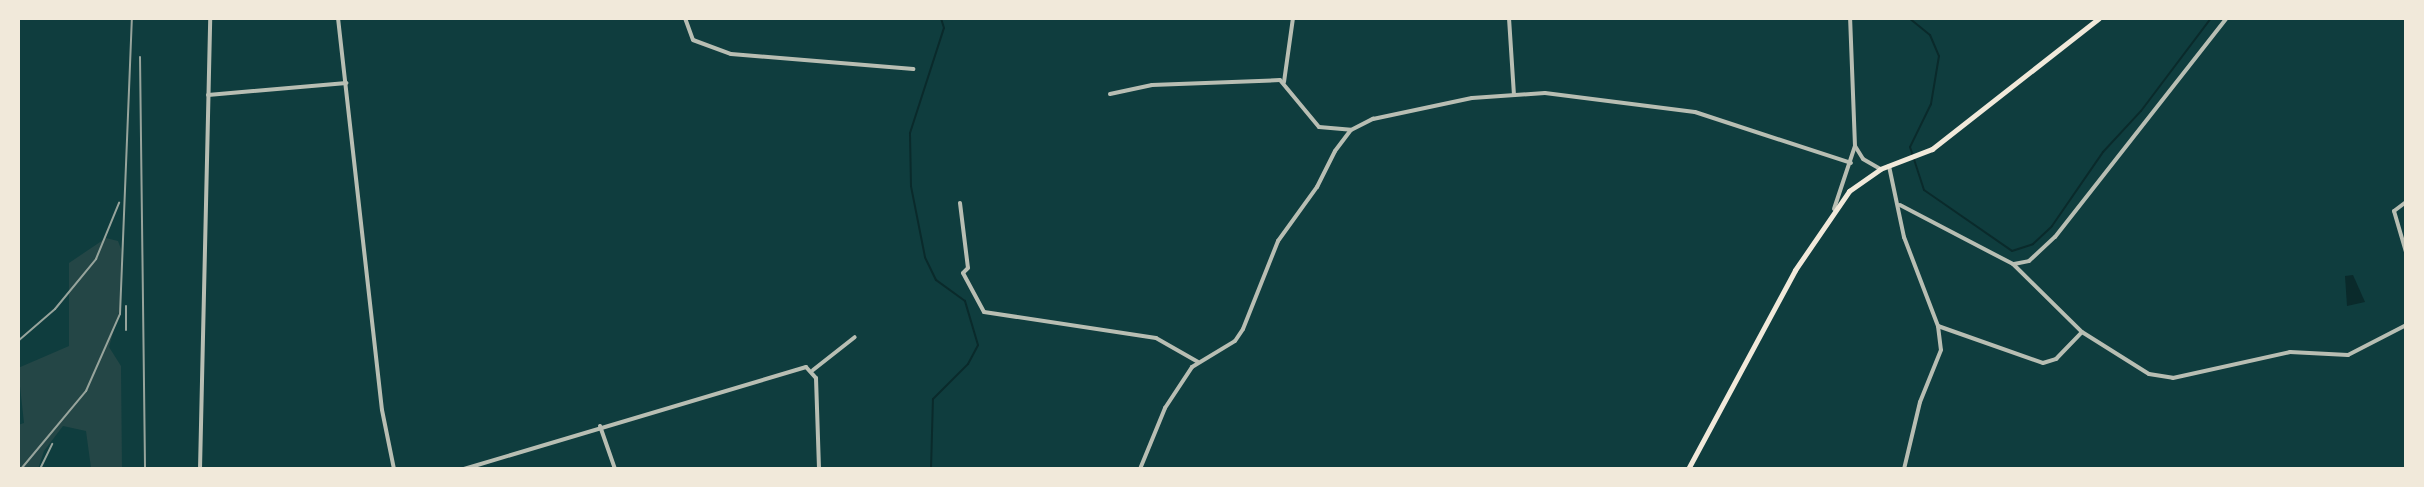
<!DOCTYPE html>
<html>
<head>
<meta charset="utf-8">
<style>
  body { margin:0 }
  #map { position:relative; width:2424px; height:487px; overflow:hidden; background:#0f3d3e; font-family:"Roboto Serif",serif }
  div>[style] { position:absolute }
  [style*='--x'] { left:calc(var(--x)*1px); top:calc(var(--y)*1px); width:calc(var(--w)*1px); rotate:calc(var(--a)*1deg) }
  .green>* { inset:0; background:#244646 }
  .water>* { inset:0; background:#0a2a2b }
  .stream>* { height:2px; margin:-1px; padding:0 1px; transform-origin:1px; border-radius:1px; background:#0a2a2b }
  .minor>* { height:4px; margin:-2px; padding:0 2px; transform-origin:2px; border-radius:2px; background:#b8beb3 }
  .secondary>* { height:5px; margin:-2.5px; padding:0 2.5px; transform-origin:2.5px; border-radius:2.5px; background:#f1e9da }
  .rail>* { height:2px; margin:-1px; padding:0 1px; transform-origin:1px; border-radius:1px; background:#97a49c }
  span { translate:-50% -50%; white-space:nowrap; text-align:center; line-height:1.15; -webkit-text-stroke:6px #f1e9da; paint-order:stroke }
  .frame { position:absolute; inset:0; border:20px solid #f1e9da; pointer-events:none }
</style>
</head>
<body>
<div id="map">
  <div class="green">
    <i style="clip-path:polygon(106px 238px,118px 241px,121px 249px,120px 309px,109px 347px,121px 366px,122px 469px,91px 468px,86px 431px,63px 426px,44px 451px,38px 469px,18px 469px,18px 425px,24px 423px,18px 368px,69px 346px,69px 263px)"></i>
  </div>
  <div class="water">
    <i style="clip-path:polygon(2353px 275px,2365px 302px,2347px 306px,2345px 276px)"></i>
  </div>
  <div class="stream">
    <i style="--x:1909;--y:18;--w:27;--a:39"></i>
    <i style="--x:1930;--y:35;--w:23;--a:67"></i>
    <i style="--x:1939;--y:56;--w:49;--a:99.5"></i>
    <i style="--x:1931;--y:104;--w:48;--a:116"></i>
    <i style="--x:1910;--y:147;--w:45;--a:72"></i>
    <i style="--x:1924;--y:190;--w:107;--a:34.7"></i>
    <i style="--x:2012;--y:251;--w:22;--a:-18"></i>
    <i style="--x:2033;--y:244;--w:26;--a:-43"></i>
    <i style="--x:2052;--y:226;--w:90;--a:-55.4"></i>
    <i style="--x:2103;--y:152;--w:56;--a:-47.2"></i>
    <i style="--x:2141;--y:111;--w:116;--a:-53"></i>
    <i style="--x:931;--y:469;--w:70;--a:-88.4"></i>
    <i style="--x:933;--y:399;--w:49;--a:-45"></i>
    <i style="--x:968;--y:364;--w:21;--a:-62"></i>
    <i style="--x:978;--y:345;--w:46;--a:-106.5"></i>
    <i style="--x:965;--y:301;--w:36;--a:-144"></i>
    <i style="--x:936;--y:280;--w:25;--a:-116"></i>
    <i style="--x:925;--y:257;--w:72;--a:-101.2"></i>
    <i style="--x:911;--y:186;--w:53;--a:-91.1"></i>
    <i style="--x:910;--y:133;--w:110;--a:-72.1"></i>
    <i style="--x:944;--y:28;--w:10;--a:-107"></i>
  </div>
  <div class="minor">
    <i style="--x:338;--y:18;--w:394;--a:83.6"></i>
    <i style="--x:382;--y:410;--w:60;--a:78.5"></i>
    <i style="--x:685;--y:18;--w:23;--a:70"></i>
    <i style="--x:693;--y:40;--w:40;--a:20.2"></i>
    <i style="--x:731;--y:54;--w:183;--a:4.7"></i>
    <i style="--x:1509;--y:18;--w:77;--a:86.3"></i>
    <i style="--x:1284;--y:82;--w:65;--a:-82"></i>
    <i style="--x:1110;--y:94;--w:43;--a:-12.1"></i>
    <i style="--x:1152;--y:85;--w:128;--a:-2.2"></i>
    <i style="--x:1280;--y:80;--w:61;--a:50.3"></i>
    <i style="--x:1319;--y:127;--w:32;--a:5"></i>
    <i style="--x:208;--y:95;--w:139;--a:-5"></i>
    <i style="--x:1855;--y:146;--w:15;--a:58"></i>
    <i style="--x:1863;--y:159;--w:20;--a:30"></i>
    <i style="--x:1889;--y:166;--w:73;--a:78.1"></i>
    <i style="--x:1904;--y:237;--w:95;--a:69.1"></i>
    <i style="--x:1938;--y:326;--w:24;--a:83"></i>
    <i style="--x:1941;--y:350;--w:56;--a:112"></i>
    <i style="--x:1920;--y:402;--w:69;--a:103.4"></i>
    <i style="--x:2406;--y:202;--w:15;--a:143"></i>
    <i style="--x:2394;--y:211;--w:43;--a:73.7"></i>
    <i style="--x:960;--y:203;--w:65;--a:83"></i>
    <i style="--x:968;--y:268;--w:7;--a:135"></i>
    <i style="--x:963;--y:273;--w:44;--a:61.7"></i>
    <i style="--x:984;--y:312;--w:174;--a:8.6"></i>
    <i style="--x:1156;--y:338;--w:48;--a:29.7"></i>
    <i style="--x:1900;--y:205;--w:127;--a:27.6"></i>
    <i style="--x:2013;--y:264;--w:97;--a:44.6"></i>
    <i style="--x:2082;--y:332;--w:79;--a:32.1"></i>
    <i style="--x:2149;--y:374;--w:24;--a:9"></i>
    <i style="--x:2173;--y:378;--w:120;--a:-12.5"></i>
    <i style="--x:2290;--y:352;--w:58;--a:3"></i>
    <i style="--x:2348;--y:355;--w:65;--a:-27.3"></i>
    <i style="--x:1834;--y:209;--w:66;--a:-71.6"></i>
    <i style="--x:1855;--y:146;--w:128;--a:-92.2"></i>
    <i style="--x:2014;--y:264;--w:15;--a:-11"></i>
    <i style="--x:2029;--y:261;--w:35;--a:-43"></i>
    <i style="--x:2055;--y:237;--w:278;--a:-51.9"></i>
    <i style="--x:1938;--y:326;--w:111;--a:19.4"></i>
    <i style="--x:2043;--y:363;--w:14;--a:-17"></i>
    <i style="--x:2056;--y:359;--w:37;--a:-46"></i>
    <i style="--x:813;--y:370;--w:53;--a:-38.2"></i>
    <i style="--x:600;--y:426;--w:46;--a:70.8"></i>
    <i style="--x:200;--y:469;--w:451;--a:-88.7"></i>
    <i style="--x:464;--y:469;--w:357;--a:-16.6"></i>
    <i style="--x:806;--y:367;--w:15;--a:48"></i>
    <i style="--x:816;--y:378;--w:91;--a:88.1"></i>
    <i style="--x:1140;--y:469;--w:66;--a:-67.7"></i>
    <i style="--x:1165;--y:408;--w:49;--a:-56.6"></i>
    <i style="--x:1192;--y:367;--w:50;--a:-31.2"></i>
    <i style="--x:1235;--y:341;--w:14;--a:-56"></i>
    <i style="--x:1243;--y:329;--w:95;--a:-68.3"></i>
    <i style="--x:1278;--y:241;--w:67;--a:-54.2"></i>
    <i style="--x:1317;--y:187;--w:40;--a:-63.4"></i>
    <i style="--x:1335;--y:151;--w:26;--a:-53"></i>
    <i style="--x:1351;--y:130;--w:25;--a:-27"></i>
    <i style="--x:1373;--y:119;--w:101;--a:-12"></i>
    <i style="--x:1472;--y:98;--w:73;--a:-3.9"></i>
    <i style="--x:1545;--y:93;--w:151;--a:7.2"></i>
    <i style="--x:1695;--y:112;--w:164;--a:18.1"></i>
  </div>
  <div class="secondary">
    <i style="--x:1688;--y:469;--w:226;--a:-61.7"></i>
    <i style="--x:1795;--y:270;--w:96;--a:-55.6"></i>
    <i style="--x:1849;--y:191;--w:38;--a:-35"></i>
    <i style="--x:1880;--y:169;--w:56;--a:-21"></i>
    <i style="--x:1932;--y:149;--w:212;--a:-38.1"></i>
  </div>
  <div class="rail">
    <i style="--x:140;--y:57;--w:412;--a:89.3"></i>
    <i style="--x:126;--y:306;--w:24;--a:90"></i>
    <i style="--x:18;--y:341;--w:49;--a:-40.9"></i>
    <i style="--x:55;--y:309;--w:65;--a:-50.6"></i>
    <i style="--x:96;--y:259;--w:61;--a:-67.7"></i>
    <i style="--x:21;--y:469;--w:102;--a:-50.2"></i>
    <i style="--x:86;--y:391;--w:84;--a:-66.2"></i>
    <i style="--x:120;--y:314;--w:296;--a:-87.7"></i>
    <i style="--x:40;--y:469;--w:28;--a:-64"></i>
  </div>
  <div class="frame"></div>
</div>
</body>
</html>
